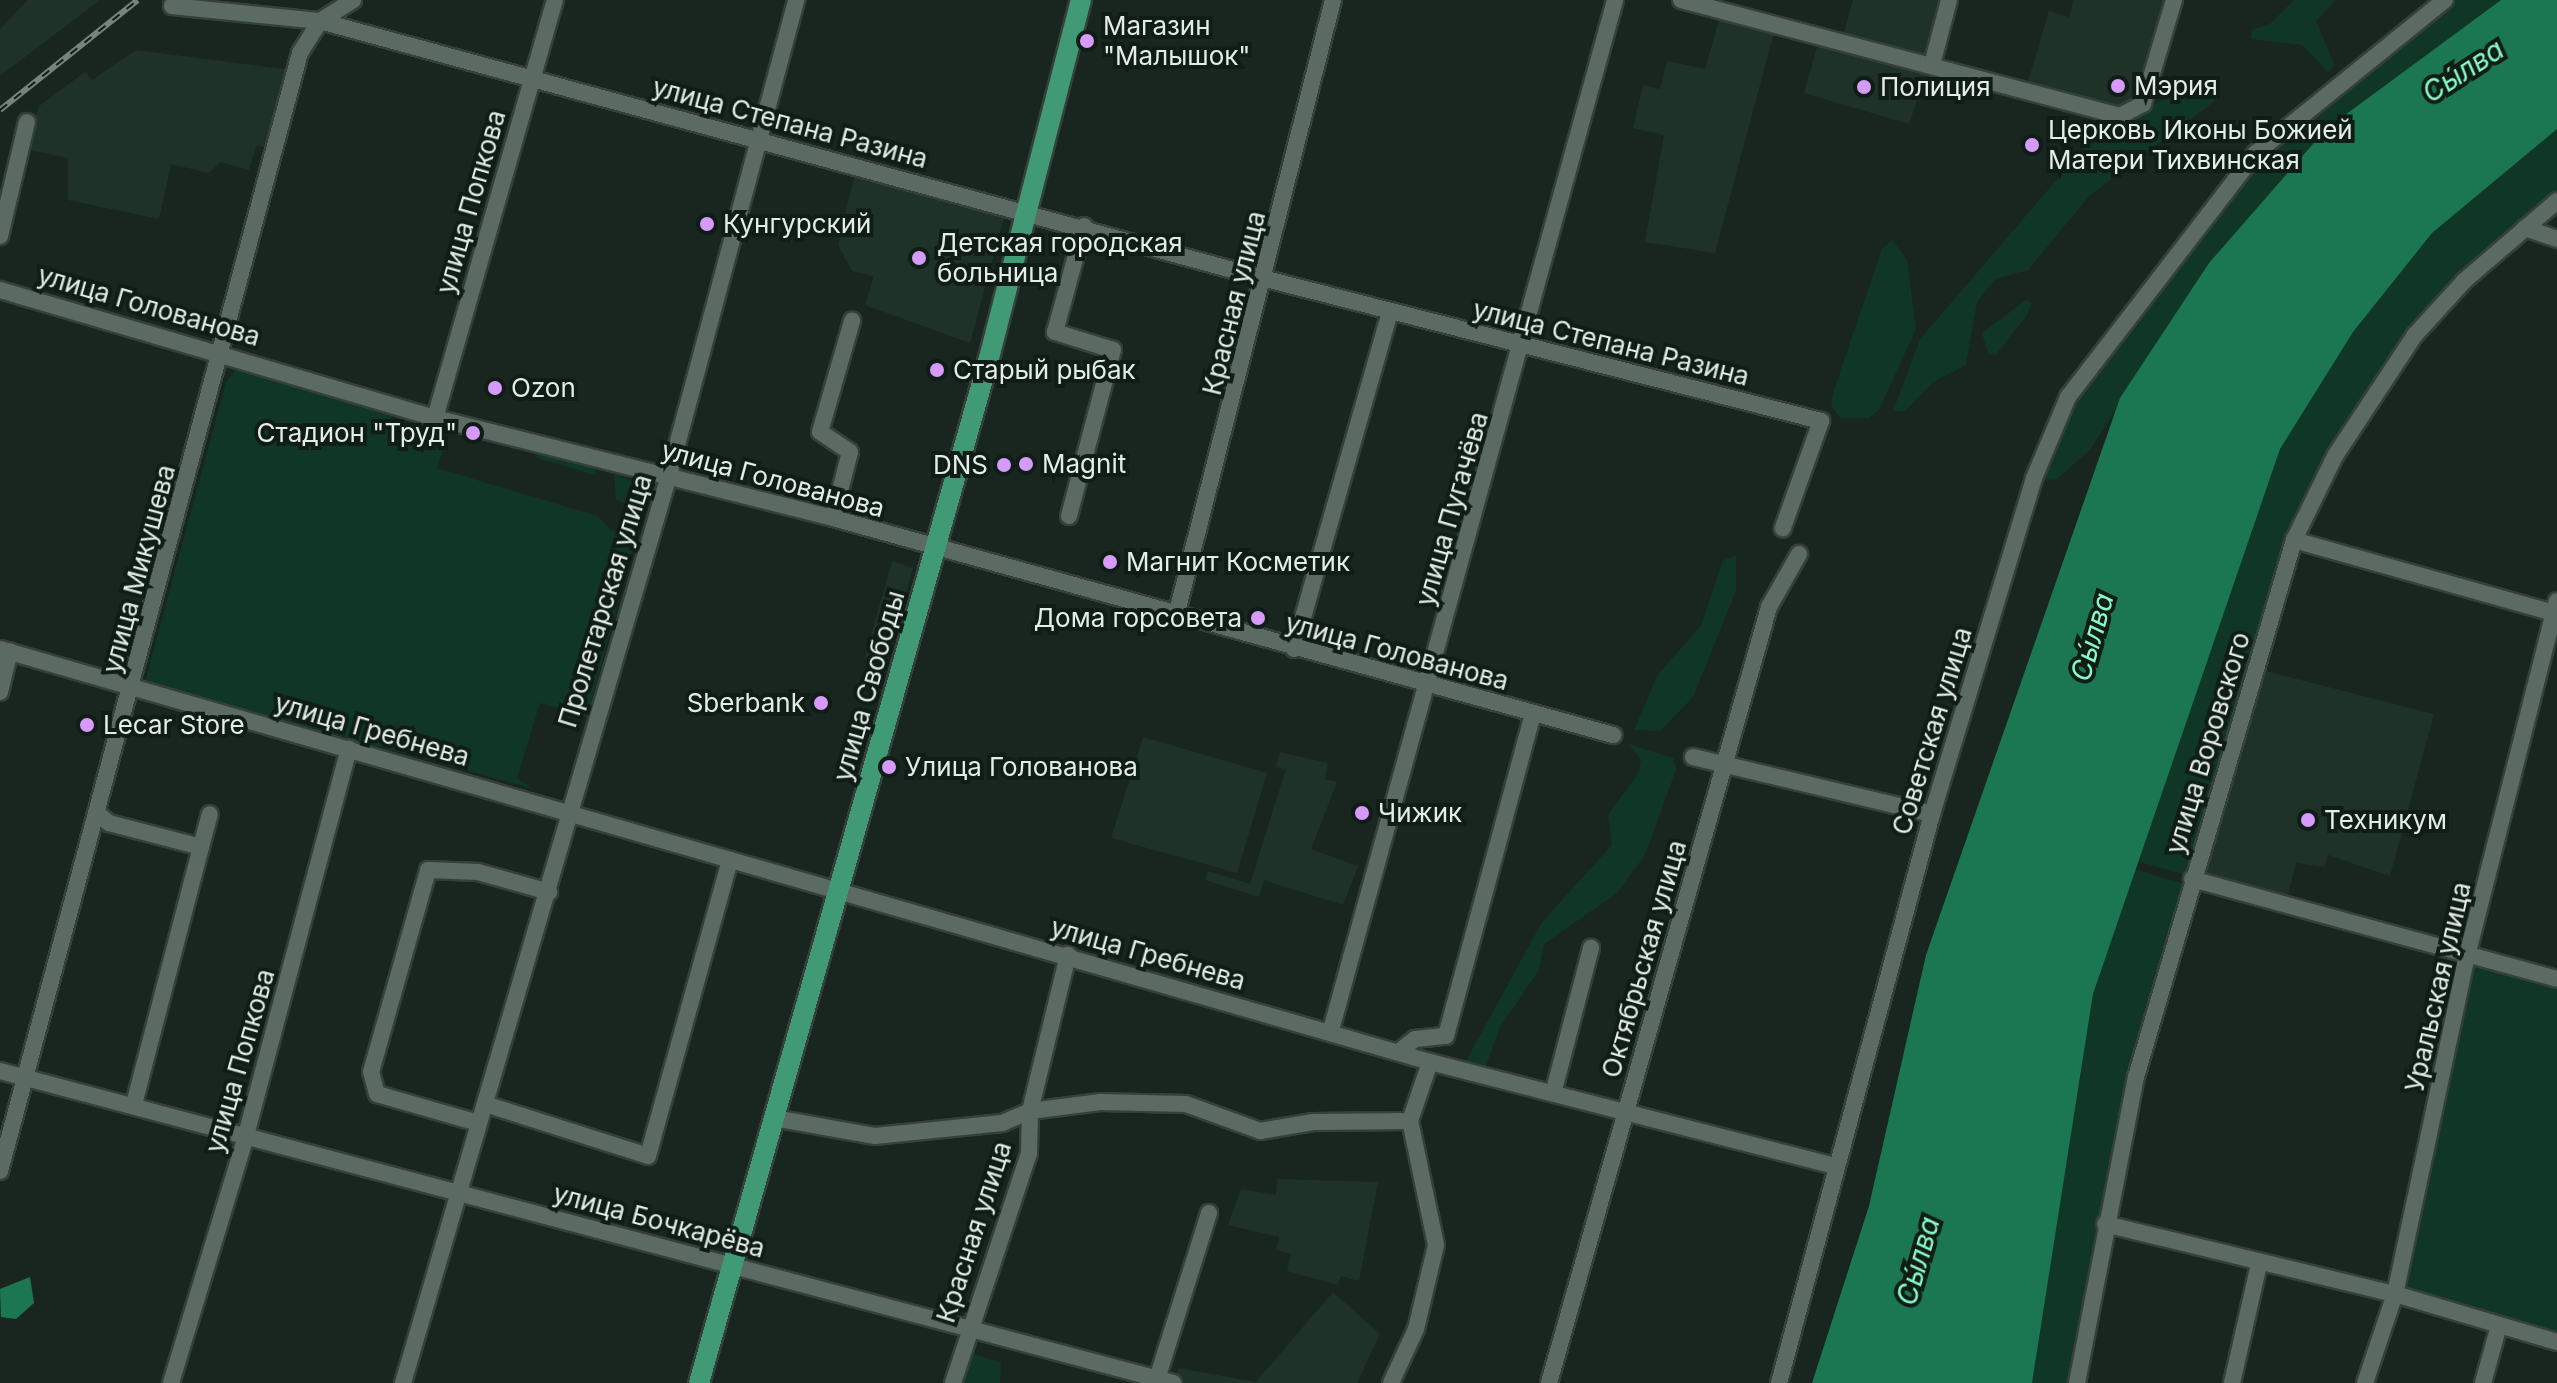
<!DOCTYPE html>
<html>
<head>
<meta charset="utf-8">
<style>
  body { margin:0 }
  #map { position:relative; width:2557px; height:1383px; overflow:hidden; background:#19261f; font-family:Inter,sans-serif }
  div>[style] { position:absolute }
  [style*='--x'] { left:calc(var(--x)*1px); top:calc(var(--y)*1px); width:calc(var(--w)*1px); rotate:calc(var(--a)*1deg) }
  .built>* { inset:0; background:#1e3228 }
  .green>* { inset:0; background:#103626 }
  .water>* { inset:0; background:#1b7652 }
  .roads { filter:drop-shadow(2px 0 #35403a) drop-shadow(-2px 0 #35403a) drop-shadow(0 2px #35403a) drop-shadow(0 -2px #35403a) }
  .minor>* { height:16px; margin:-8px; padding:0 8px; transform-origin:8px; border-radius:8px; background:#5b6a62 }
  .major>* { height:20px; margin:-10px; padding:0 10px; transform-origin:10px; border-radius:10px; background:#419a76 }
  .rail>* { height:6px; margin-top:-3px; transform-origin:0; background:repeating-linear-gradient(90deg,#0f1d16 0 9px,#78837d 0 18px); box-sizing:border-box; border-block:2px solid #78837d }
  .dots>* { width:22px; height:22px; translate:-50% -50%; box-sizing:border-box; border:4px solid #0f1d16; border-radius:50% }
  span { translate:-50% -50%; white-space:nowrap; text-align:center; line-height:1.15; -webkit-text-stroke:8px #0f1d16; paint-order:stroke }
  .poi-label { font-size:26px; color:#e3ece7 }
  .left { translate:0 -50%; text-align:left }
  .right { translate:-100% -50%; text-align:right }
  .street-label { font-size:26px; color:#e3ece7 }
  .water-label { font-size:28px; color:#87fbc5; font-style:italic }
</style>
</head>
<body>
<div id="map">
  <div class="built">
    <i style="clip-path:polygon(28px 0,100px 0,0 76px,0 29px)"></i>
    <i style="clip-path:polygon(1853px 0,1945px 0,1930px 57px,1843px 37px)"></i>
    <i style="clip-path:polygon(2074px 0,2171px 0,2140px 103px,2120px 114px,2027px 85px,2049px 11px,2069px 17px)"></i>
    <i style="clip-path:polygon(1720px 17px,1775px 29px,1715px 253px,1645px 242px,1664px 135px,1633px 128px,1643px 85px,1660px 89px,1667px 61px,1705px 69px)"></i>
    <i style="clip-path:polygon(1819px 40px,1929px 66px,1909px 124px,1804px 93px)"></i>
    <i style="clip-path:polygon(136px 50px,291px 70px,270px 147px,256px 146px,249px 170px,220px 162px,209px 173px,171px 164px,159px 219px,68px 200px,68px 158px,26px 149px,39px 106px,85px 72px,92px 80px)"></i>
    <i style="clip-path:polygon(854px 177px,1005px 214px,970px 343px,865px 305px,874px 276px,852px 271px,838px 245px)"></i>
    <i style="clip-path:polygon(892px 561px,913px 568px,886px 664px,865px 657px)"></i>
    <i style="clip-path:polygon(2258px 669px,2434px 714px,2390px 876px,2328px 855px,2324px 867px,2296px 863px,2286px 903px,2195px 877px)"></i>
    <i style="clip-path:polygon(1143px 737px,1267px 773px,1237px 873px,1111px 838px)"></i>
    <i style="clip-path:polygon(1280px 752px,1328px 763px,1325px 779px,1337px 782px,1311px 849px,1358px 866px,1343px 905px,1264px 880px,1259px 897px,1205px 880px,1208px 871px,1250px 884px,1286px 769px,1276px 767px)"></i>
    <i style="clip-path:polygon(1277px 1179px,1378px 1182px,1359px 1281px,1341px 1276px,1338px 1285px,1287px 1271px,1291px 1254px,1276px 1250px,1279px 1237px,1228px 1225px,1241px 1189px,1276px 1195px)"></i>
    <i style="clip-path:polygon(1333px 1292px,1380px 1334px,1357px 1383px,1175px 1383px,1178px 1368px,1256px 1382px)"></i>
  </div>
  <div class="green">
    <i style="clip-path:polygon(2294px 0,2336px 0,2316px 21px,2335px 66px,2328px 72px,2302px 45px,2251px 39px,2252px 29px,2269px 25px)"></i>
    <i style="clip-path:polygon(2456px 0,2501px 0,2326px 129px,2209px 263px,2090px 450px,2055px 480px,2041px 479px,2078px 389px,2261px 156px)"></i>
    <i style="clip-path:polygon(2204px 89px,2214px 92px,2215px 101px,2089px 196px,2028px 270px,1995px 279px,1977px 302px,1966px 365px,1933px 382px,1905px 411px,1893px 411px,1920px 339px,2078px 155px,2102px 132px,2159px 101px)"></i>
    <i style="clip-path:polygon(2557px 129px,2557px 196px,2469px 268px,2327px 463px,2191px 876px,2136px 861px,2280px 449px,2353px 332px,2432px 233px)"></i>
    <i style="clip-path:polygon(1892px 240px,1907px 260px,1916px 329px,1879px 410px,1869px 418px,1840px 418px,1831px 405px,1833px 393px,1882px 249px)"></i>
    <i style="clip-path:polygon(2026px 300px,2032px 303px,2027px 315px,1995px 356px,1988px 354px,1982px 333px)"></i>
    <i style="clip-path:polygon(238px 367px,390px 406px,392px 419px,425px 450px,444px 447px,437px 468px,597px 516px,611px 530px,636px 537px,587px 717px,540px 703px,517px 778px,534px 789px,145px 682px,226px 382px)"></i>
    <i style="clip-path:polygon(537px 453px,596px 468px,595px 475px,536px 458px)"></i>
    <i style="clip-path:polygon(614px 474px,656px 489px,652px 500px,630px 493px,627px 504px,616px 499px)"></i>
    <i style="clip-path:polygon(1736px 556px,1736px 591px,1693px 697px,1660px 731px,1634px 730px,1658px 674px,1701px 626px,1723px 560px)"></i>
    <i style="clip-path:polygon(1628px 744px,1673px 758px,1676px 770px,1645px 855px,1617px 893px,1544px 944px,1539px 970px,1500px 1027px,1486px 1066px,1466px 1061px,1542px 922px,1612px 845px,1608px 815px,1639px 772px,1641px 759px)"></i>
    <i style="clip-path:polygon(2134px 869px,2187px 885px,2097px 1237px,2073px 1383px,2032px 1383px,2093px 994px)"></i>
    <i style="clip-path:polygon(2470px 962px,2557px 988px,2557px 1335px,2401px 1291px)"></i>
    <i style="clip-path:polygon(971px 1353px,1001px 1363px,1000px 1383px,963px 1383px)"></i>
  </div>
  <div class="water">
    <i style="clip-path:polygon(2501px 0,2557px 0,2557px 129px,2432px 233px,2353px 332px,2280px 449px,2093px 994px,2032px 1383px,1812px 1383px,1869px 1206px,1926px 955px,2120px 398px,2209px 263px,2326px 129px)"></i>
    <i style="clip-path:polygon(30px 1277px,34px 1303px,16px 1319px,1px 1317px,0 1289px)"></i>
  </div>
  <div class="roads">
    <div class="minor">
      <i style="--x:1681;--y:0;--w:454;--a:14.8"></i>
      <i style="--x:2120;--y:116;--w:26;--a:-28"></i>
      <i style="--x:2143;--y:104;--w:109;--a:-73.4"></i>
      <i style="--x:172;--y:6;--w:149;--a:5.8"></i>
      <i style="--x:320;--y:21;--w:981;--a:15.26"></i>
      <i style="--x:1266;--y:279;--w:573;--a:14.35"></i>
      <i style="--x:1821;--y:421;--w:114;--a:109.6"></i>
      <i style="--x:1933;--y:61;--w:63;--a:-75.3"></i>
      <i style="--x:2525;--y:228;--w:34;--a:19"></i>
      <i style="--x:0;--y:236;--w:117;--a:-76.7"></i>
      <i style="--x:0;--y:290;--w:453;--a:16.4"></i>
      <i style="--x:435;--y:418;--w:410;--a:14.1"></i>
      <i style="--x:833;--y:518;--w:810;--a:15.55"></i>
      <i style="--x:435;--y:418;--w:435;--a:-74"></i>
      <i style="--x:1069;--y:516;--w:172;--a:-75.2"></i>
      <i style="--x:1113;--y:350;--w:61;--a:-162.8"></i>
      <i style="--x:1055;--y:332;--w:110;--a:-74.7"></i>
      <i style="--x:833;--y:518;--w:68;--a:-75.6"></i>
      <i style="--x:850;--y:452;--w:36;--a:-146"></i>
      <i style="--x:820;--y:432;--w:116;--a:-73.9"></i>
      <i style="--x:2294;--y:540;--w:273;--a:15.7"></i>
      <i style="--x:1176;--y:616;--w:636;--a:-75.7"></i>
      <i style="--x:0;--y:649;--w:1488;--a:16.11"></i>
      <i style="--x:1430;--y:1062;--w:419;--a:14.4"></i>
      <i style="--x:1294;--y:649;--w:351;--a:-74.1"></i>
      <i style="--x:0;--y:692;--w:42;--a:-76.3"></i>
      <i style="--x:1693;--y:757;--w:246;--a:13.4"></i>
      <i style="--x:97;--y:813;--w:16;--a:40"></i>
      <i style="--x:109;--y:823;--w:95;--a:14.6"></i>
      <i style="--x:201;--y:847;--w:267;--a:104.6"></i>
      <i style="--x:201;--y:847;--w:34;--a:-75"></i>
      <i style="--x:2192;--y:879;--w:378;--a:15.3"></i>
      <i style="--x:1331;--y:1030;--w:1068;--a:-74.58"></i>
      <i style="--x:1401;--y:1050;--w:18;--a:-38"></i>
      <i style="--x:1415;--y:1039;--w:31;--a:-6"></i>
      <i style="--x:1446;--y:1036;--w:334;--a:-74.9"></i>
      <i style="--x:0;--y:1071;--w:1214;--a:14.89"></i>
      <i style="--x:1554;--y:1090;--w:147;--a:-75.4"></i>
      <i style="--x:485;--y:1104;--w:171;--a:17.7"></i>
      <i style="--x:648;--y:1156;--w:307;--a:-74.5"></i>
      <i style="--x:774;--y:1118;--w:103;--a:10.1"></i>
      <i style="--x:875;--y:1136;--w:128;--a:-5.8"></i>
      <i style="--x:1002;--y:1123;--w:30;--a:-23"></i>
      <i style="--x:1030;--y:1111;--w:71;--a:-7.3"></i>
      <i style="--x:1100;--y:1102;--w:86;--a:1.3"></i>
      <i style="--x:1186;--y:1104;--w:79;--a:20"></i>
      <i style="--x:1260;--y:1131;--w:54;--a:-9.6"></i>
      <i style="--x:1313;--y:1122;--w:97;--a:-0.6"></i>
      <i style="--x:478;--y:1123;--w:105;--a:-164"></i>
      <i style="--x:377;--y:1094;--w:23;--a:-105"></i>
      <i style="--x:371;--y:1072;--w:210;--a:-74.2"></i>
      <i style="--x:428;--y:870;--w:50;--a:2.3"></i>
      <i style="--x:478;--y:872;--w:74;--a:15.7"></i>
      <i style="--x:0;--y:1171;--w:1158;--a:-74.98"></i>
      <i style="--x:300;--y:53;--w:38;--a:-58"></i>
      <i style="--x:320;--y:21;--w:39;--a:-32"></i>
      <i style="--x:2105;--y:1224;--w:298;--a:13.6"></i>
      <i style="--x:2395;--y:1294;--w:169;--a:16.5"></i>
      <i style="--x:1157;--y:1379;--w:174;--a:-72.6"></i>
      <i style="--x:171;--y:1383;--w:255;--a:-73.1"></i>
      <i style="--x:245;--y:1139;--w:404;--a:-75.1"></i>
      <i style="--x:403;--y:1383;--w:946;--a:-73.67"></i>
      <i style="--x:669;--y:475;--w:492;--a:-75"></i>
      <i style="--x:953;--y:1383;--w:242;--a:-71.7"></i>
      <i style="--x:1029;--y:1153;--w:42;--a:-88.6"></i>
      <i style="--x:1030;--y:1111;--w:161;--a:-76.3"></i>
      <i style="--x:1391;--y:1383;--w:60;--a:-65.2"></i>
      <i style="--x:1416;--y:1329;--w:86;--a:-76.6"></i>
      <i style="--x:1436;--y:1245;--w:127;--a:-101.8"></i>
      <i style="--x:1410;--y:1121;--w:62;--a:-71.3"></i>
      <i style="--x:1549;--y:1383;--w:807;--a:-74.17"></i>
      <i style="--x:1769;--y:607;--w:61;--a:-60.5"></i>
      <i style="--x:1779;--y:1383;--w:589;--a:-74.95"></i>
      <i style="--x:1932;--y:814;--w:351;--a:-73.1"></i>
      <i style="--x:2034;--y:478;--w:88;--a:-67.2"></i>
      <i style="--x:2068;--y:397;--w:308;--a:-52.4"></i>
      <i style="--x:2256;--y:153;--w:243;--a:-39"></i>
      <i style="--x:2077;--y:1383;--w:312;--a:-79.1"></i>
      <i style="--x:2136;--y:1077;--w:560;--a:-73.6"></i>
      <i style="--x:2294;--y:540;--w:93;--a:-64"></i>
      <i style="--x:2335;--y:456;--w:144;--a:-56.6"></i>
      <i style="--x:2414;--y:336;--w:74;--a:-47.7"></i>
      <i style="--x:2464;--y:281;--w:123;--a:-40.7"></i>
      <i style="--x:2232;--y:1383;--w:122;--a:-77.2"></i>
      <i style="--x:2365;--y:1383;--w:94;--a:-71.4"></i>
      <i style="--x:2395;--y:1294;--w:346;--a:-78"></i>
      <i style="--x:2467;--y:956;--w:366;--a:-75.8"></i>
      <i style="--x:2483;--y:1383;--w:56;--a:-74.5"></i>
    </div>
    <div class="major">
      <i style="--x:699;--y:1383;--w:1065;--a:-74.2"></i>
      <i style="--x:989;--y:358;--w:370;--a:-75.6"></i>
    </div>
  </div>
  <div class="rail">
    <i style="--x:0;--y:110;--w:176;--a:-38.6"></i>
  </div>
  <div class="dots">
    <i style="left:1087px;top:41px;background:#d69bfa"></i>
    <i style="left:2118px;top:86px;background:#d69bfa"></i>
    <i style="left:1864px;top:87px;background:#d69bfa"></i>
    <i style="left:2032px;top:145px;background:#d69bfa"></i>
    <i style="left:707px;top:224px;background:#d69bfa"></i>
    <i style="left:919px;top:258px;background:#d69bfa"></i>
    <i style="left:937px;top:370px;background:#d69bfa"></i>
    <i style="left:495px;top:388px;background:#d69bfa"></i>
    <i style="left:473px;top:433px;background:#d69bfa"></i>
    <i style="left:1026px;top:464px;background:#d69bfa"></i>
    <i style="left:1004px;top:465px;background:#d69bfa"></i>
    <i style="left:1110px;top:562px;background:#d69bfa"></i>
    <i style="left:1258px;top:618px;background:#d69bfa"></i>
    <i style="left:821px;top:703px;background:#d69bfa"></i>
    <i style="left:87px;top:725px;background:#d69bfa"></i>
    <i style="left:889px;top:767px;background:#d69bfa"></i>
    <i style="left:1362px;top:813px;background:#d69bfa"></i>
    <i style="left:2308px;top:820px;background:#d69bfa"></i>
  </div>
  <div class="poi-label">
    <span class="left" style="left:1103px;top:41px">Магазин<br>"Малышок"</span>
    <span class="left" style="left:2134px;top:86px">Мэрия</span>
    <span class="left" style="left:1880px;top:87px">Полиция</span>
    <span class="left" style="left:2048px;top:145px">Церковь Иконы Божией<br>Матери Тихвинская</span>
    <span class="left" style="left:723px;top:224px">Кунгурский</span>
    <span class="left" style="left:937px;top:258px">Детская городская<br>больница</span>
    <span class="left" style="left:953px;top:370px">Старый рыбак</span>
    <span class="left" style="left:511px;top:388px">Ozon</span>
    <span class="right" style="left:457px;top:433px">Стадион "Труд"</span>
    <span class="left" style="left:1042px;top:464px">Magnit</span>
    <span class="right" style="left:988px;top:465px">DNS</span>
    <span class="left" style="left:1126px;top:562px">Магнит Косметик</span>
    <span class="right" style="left:1242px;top:618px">Дома горсовета</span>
    <span class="right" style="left:805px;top:703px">Sberbank</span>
    <span class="left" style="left:103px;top:725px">Lecar Store</span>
    <span class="left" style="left:905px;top:767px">Улица Голованова</span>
    <span class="left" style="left:1378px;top:813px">Чижик</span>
    <span class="left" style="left:2324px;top:820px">Техникум</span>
  </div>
  <div class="street-label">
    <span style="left:790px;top:123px;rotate:15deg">улица Степана Разина</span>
    <span style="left:471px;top:202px;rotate:-74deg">улица Попкова</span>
    <span style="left:1234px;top:303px;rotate:-76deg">Красная улица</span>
    <span style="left:149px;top:306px;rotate:16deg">улица Голованова</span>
    <span style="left:1611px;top:343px;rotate:14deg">улица Степана Разина</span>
    <span style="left:773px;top:479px;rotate:15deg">улица Голованова</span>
    <span style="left:1452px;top:509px;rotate:-74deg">улица Пугачёва</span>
    <span style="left:139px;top:569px;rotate:-75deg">улица Микушева</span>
    <span style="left:605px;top:601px;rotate:-73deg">Пролетарская улица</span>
    <span style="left:1397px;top:652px;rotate:15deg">улица Голованова</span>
    <span style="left:869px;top:686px;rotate:-74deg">улица Свободы</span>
    <span style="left:372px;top:730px;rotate:16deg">улица Гребнева</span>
    <span style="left:1932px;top:731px;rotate:-73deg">Советская улица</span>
    <span style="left:2208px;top:743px;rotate:-73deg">улица Воровского</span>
    <span style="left:1148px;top:954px;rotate:16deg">улица Гребнева</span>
    <span style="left:1644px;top:959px;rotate:-74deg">Октябрьская улица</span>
    <span style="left:2438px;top:987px;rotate:-77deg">Уральская улица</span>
    <span style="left:240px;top:1061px;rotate:-74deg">улица Попкова</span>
    <span style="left:659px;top:1221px;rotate:15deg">улица Бочкарёва</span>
    <span style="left:974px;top:1232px;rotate:-72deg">Красная улица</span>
  </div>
  <div class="water-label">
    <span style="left:2463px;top:71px;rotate:-33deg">Сы́лва</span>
    <span style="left:2092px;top:637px;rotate:-74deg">Сы́лва</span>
    <span style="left:1918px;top:1261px;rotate:-74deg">Сы́лва</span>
  </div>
</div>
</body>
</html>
